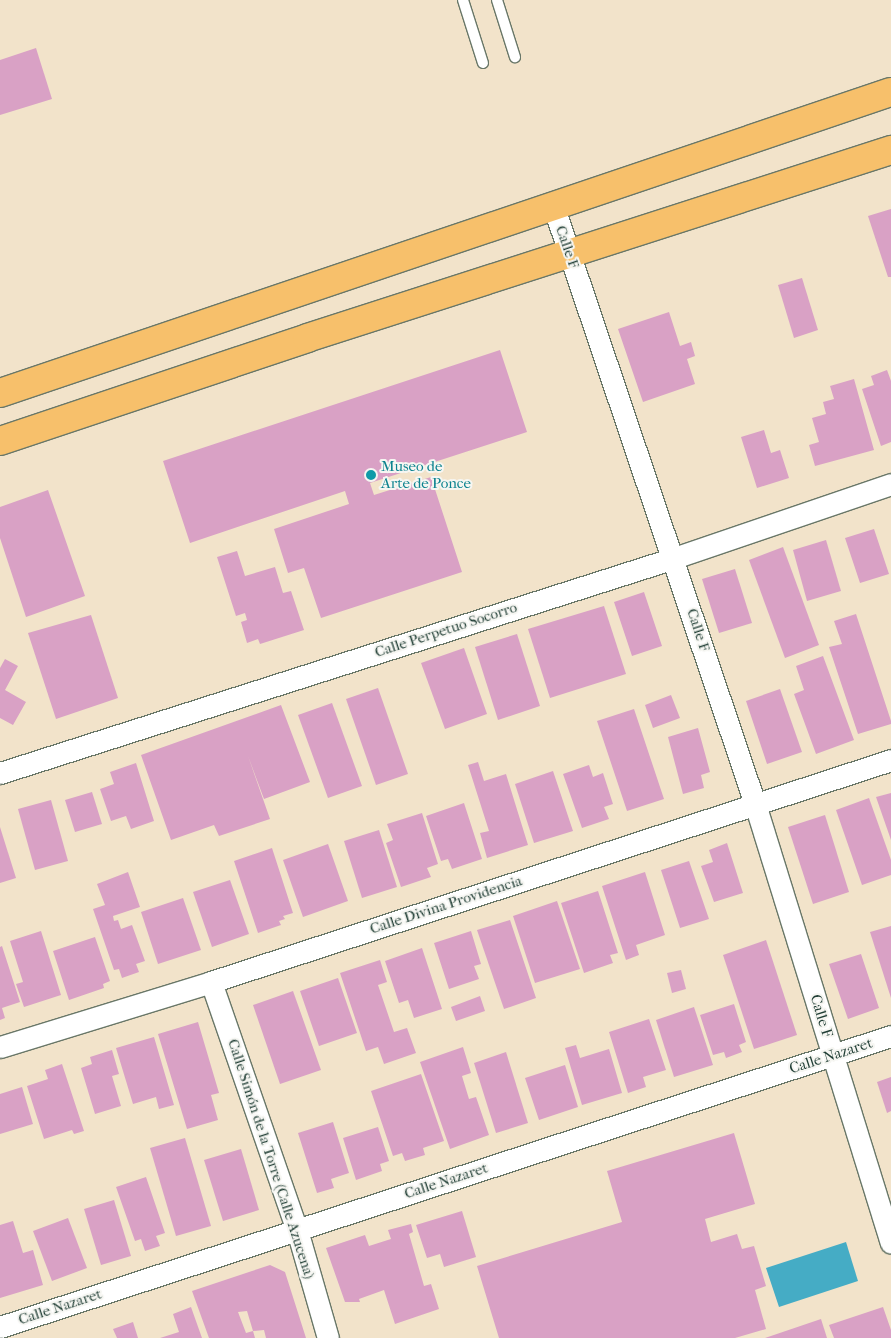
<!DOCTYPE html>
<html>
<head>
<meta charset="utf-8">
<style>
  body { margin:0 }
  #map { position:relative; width:891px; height:1338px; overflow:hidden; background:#f2e3ca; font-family:"IM FELL French Canon",serif }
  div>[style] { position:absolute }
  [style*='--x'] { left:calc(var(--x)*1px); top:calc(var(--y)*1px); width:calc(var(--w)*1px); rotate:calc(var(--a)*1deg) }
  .water>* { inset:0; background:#45acc5 }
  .building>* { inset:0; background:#d9a1c5 }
  .roads { filter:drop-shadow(1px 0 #697768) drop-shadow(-1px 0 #697768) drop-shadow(0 1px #697768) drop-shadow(0 -1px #697768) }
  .service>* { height:10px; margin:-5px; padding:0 5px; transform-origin:5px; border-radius:5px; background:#fff }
  .minor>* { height:21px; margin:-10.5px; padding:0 10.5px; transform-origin:10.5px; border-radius:10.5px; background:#fff }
  .primary>* { height:28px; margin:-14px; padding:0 14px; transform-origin:14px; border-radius:14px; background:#f7c06b }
  .dots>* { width:14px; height:14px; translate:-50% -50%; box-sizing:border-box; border:2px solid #f6f6f2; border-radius:50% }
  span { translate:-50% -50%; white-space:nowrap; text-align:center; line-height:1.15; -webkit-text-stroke:4px #f6f6f2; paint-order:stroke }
  .street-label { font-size:15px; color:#1f3d34 }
  .culture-label { font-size:15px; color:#0d838f }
  .left { translate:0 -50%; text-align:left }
</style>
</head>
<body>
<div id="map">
  <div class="water">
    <i style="clip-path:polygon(846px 1242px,858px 1281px,779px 1307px,766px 1268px)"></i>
  </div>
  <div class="building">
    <i style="clip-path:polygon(36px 48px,52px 99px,0 115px,0 60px)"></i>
    <i style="clip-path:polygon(891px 209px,891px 277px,888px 277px,868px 216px)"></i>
    <i style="clip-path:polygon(802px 278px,818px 330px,794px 338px,778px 285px)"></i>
    <i style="clip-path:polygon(669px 312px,680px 346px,691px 342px,695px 356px,687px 359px,695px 384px,643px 402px,618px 329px)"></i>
    <i style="clip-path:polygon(500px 350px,527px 432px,370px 483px,374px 495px,431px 477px,462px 572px,321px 618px,304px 568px,288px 573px,274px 529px,349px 504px,345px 491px,190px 543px,163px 461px)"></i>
    <i style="clip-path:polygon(887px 370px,891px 381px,891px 442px,881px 446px,862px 389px,874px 385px,871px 376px)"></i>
    <i style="clip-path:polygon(854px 379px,874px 450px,815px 466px,809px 445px,819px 442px,812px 418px,826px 414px,823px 402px,834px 399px,830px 386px)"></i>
    <i style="clip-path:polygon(764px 430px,771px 453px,780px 450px,789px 478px,757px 488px,741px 437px)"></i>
    <i style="clip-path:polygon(48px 490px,85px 596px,26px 617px,0 538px,0 507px)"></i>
    <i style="clip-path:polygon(874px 529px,889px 574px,860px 583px,845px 538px)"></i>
    <i style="clip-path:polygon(826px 540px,841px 591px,807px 601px,793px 550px)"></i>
    <i style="clip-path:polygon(783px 547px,819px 645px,785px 658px,749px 560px)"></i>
    <i style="clip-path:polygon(237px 551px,245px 576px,275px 567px,283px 593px,291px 591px,304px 630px,260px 644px,258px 639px,247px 643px,241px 622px,247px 620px,245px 613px,236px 616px,217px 557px)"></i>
    <i style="clip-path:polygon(735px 569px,752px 623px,719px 633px,702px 579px)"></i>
    <i style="clip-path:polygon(644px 592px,662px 646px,632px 656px,614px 602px)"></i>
    <i style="clip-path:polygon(604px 606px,626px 674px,550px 698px,528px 629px)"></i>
    <i style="clip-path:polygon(856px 614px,891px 721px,891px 724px,858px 734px,829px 647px,842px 644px,834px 621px)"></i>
    <i style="clip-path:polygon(91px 615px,118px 698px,56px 719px,28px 633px)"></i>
    <i style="clip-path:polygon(517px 634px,540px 706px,498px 720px,475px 647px)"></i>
    <i style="clip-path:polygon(464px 648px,487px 714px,445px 729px,421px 663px)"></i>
    <i style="clip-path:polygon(823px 656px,854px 740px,816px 754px,794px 694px,804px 690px,796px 666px)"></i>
    <i style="clip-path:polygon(5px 659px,18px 666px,5px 690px,26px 702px,13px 725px,0 718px,0 668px)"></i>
    <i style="clip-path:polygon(378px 688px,408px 774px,376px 785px,346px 699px)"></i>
    <i style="clip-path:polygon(780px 689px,802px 752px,767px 764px,746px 701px)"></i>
    <i style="clip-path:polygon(671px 695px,680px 718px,653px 728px,645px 705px)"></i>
    <i style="clip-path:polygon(332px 703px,362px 786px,328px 798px,298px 715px)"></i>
    <i style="clip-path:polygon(281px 705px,310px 782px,264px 799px,248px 756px,270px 819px,219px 836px,214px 825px,171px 840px,141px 755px)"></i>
    <i style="clip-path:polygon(634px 709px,664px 799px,627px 811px,597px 721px)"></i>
    <i style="clip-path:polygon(698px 728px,710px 772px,701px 775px,704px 788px,683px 794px,668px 737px)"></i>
    <i style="clip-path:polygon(478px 762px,484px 781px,506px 774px,528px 845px,487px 858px,480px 833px,489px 831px,468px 765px)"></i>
    <i style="clip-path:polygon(136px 763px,154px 821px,131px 829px,126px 816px,111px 821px,100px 789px,114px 784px,110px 772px)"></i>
    <i style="clip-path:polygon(589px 765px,593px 777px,603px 773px,613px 804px,604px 807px,609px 819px,582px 828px,563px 774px)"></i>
    <i style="clip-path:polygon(553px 771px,573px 831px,534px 843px,515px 784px)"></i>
    <i style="clip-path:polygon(92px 792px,102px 824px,75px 832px,65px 800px)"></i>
    <i style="clip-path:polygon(891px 793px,891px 840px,876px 797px)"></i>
    <i style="clip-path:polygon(869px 798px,891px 860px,891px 875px,862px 885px,836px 810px)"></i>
    <i style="clip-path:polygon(51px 800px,68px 861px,35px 870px,18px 809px)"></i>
    <i style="clip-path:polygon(464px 803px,482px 859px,452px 869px,448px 859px,441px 861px,426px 816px)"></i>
    <i style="clip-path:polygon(422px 813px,438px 864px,427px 868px,431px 877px,401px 887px,386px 843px,393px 840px,387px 824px)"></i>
    <i style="clip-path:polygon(825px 815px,849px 892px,813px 904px,788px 827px)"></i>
    <i style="clip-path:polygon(0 827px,16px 878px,0 883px)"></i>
    <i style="clip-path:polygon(379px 830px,397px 887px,362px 898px,344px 841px)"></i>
    <i style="clip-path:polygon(727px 843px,743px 893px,714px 902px,701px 866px,713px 862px,709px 850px)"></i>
    <i style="clip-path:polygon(328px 844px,348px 901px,303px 917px,283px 860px)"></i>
    <i style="clip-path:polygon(272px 848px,293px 913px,283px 916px,285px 919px,279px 921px,281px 925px,258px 933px,234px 861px)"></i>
    <i style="clip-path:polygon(689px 861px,709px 919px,680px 928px,661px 870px)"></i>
    <i style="clip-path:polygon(128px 872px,140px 907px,113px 916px,114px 921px,118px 920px,121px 929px,132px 925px,145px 961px,136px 964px,139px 972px,122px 978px,119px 969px,114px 970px,93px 909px,105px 905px,97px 884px)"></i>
    <i style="clip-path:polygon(645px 872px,665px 935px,636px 945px,639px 955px,626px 960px,602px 886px)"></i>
    <i style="clip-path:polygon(230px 880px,249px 934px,212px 947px,193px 892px)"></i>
    <i style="clip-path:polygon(598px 891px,618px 953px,610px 955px,613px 963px,584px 973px,561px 903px)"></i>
    <i style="clip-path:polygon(183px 898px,201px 950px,158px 964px,141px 912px)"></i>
    <i style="clip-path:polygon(557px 901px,580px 969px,535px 983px,513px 916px)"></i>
    <i style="clip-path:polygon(510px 920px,536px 998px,504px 1009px,477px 930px)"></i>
    <i style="clip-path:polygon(891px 926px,891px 998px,870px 932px)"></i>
    <i style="clip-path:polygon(41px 931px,61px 995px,24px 1007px,16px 984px,23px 982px,10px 941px)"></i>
    <i style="clip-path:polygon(471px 931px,481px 964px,474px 966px,479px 979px,449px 989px,434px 943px)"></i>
    <i style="clip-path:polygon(95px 937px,110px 981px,103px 984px,104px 988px,69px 1000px,53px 951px)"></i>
    <i style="clip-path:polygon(766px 940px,797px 1035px,754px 1049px,723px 955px)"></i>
    <i style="clip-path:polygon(2px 946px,20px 1002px,2px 1008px,5px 1018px,0 1020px,0 947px)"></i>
    <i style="clip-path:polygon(422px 948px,442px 1009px,414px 1018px,408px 1000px,399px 1003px,385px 961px)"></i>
    <i style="clip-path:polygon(861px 954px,879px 1008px,848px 1019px,829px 964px)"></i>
    <i style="clip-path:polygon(380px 960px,387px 982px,378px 985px,394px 1032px,407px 1028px,416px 1053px,384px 1064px,378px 1047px,366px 1051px,340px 973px)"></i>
    <i style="clip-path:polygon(681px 970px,686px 989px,672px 993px,667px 973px)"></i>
    <i style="clip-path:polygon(338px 978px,357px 1033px,319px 1046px,300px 991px)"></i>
    <i style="clip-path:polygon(293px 991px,321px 1070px,280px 1084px,253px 1005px)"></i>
    <i style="clip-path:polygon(480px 996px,485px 1011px,456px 1021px,451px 1007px)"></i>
    <i style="clip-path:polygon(734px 1004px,746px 1042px,739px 1045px,742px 1052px,726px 1058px,724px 1052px,713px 1055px,700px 1015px)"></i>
    <i style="clip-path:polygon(694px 1007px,713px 1065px,674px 1077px,656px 1020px)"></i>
    <i style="clip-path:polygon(649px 1019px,666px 1070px,643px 1077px,646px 1087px,628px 1093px,609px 1032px)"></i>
    <i style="clip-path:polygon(198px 1022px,219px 1093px,211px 1095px,218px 1120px,187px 1129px,158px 1034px)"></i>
    <i style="clip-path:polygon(154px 1037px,174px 1105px,159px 1109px,156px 1097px,133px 1104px,116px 1048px)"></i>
    <i style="clip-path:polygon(576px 1045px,580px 1058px,609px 1049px,622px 1093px,582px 1105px,565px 1048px)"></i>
    <i style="clip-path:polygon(463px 1047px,471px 1073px,462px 1076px,469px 1099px,476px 1097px,489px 1135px,450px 1149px,420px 1062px)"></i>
    <i style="clip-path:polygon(112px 1050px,119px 1074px,112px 1076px,121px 1106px,95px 1114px,81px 1068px,92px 1064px,90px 1057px)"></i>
    <i style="clip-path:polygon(506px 1052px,528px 1123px,496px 1133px,474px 1063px)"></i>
    <i style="clip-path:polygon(62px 1064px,84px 1131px,74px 1134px,72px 1130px,44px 1139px,27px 1086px,48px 1079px,45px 1070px)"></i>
    <i style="clip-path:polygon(565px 1065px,578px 1107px,539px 1120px,525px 1078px)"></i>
    <i style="clip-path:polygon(421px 1074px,444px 1141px,423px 1148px,425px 1155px,405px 1161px,402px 1153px,393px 1156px,371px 1091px)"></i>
    <i style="clip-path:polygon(891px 1077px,891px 1111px,887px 1113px,877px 1082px)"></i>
    <i style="clip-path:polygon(22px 1087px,33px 1124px,0 1134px,0 1094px)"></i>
    <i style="clip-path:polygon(333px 1122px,349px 1173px,331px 1179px,334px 1188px,317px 1193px,298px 1133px)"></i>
    <i style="clip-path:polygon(378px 1127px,389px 1161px,380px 1164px,382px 1171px,356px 1180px,343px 1138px)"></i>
    <i style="clip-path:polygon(734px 1133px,755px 1204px,705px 1219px,711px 1242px,737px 1234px,742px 1249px,754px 1246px,766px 1286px,755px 1290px,766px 1329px,735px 1338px,499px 1338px,477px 1266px,622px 1222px,607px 1171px)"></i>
    <i style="clip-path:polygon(185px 1138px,211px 1226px,176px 1236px,150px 1148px)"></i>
    <i style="clip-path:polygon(241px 1149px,259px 1210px,223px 1221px,204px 1160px)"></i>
    <i style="clip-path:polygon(146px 1177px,165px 1233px,156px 1236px,160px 1246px,145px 1251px,141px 1239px,135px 1241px,116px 1187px)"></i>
    <i style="clip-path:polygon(114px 1200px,131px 1256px,101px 1265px,84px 1209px)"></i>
    <i style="clip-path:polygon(462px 1211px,476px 1257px,444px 1267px,440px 1254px,427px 1258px,416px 1225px)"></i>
    <i style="clip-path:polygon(68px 1218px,87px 1268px,52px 1281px,33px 1231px)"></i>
    <i style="clip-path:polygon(13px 1221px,23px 1253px,33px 1250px,43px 1285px,0 1298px,0 1225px)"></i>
    <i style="clip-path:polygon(411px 1224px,413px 1232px,409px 1234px,424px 1286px,431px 1284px,439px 1309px,395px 1324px,384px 1290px,359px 1299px,360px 1302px,345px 1302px,326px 1248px,365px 1235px,369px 1246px,391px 1239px,388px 1230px)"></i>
    <i style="clip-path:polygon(270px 1265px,285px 1272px,306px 1338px,266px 1338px,264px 1330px,253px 1331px,247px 1311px,238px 1312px,246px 1333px,253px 1331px,255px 1338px,209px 1338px,192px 1291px)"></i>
    <i style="clip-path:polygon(191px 1307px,202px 1338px,160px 1338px,179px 1332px,173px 1314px)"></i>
    <i style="clip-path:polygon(883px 1307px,891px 1330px,891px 1338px,834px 1338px,829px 1325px)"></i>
    <i style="clip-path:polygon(821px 1319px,827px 1338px,765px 1338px)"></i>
    <i style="clip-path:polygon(133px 1322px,138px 1338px,117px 1338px,113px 1329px)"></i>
  </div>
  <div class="roads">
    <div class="service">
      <i style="--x:463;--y:0;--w:66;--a:72.4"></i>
      <i style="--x:497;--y:0;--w:60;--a:72.5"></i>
    </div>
    <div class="minor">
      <i style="--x:554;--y:208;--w:629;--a:71.36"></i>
      <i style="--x:755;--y:804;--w:459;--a:72.8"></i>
      <i style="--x:0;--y:773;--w:707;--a:-17.69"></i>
      <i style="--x:674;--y:558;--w:229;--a:-18.8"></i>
      <i style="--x:211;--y:982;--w:262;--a:70.9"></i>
      <i style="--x:297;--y:1230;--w:112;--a:74"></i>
      <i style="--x:0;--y:1047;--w:221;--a:-17.1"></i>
      <i style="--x:211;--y:982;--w:715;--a:-18.08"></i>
      <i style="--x:0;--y:1327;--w:937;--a:-18.09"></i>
    </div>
    <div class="primary">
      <i style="--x:0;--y:393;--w:940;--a:-18.67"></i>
      <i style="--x:0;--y:441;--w:324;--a:-18.5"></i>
      <i style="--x:307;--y:338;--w:614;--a:-17.84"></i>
    </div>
  </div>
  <div class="dots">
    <i style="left:371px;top:475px;background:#0f9aa8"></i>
  </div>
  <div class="street-label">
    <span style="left:567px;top:247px;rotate:71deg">Calle F</span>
    <span style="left:446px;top:630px;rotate:-18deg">Calle Perpetuo Socorro</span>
    <span style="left:698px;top:630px;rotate:72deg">Calle F</span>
    <span style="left:446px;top:905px;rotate:-18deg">Calle Divina Providencia</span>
    <span style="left:821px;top:1016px;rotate:73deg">Calle F</span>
    <span style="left:831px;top:1056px;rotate:-18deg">Calle Nazaret</span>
    <span style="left:271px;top:1159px;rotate:72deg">Calle Simón de la Torre (Calle Azucena)</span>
    <span style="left:446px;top:1181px;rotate:-18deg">Calle Nazaret</span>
    <span style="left:60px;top:1307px;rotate:-18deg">Calle Nazaret</span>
  </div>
  <div class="culture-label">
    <span class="left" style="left:381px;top:475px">Museo de<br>Arte de Ponce</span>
  </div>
</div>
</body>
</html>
